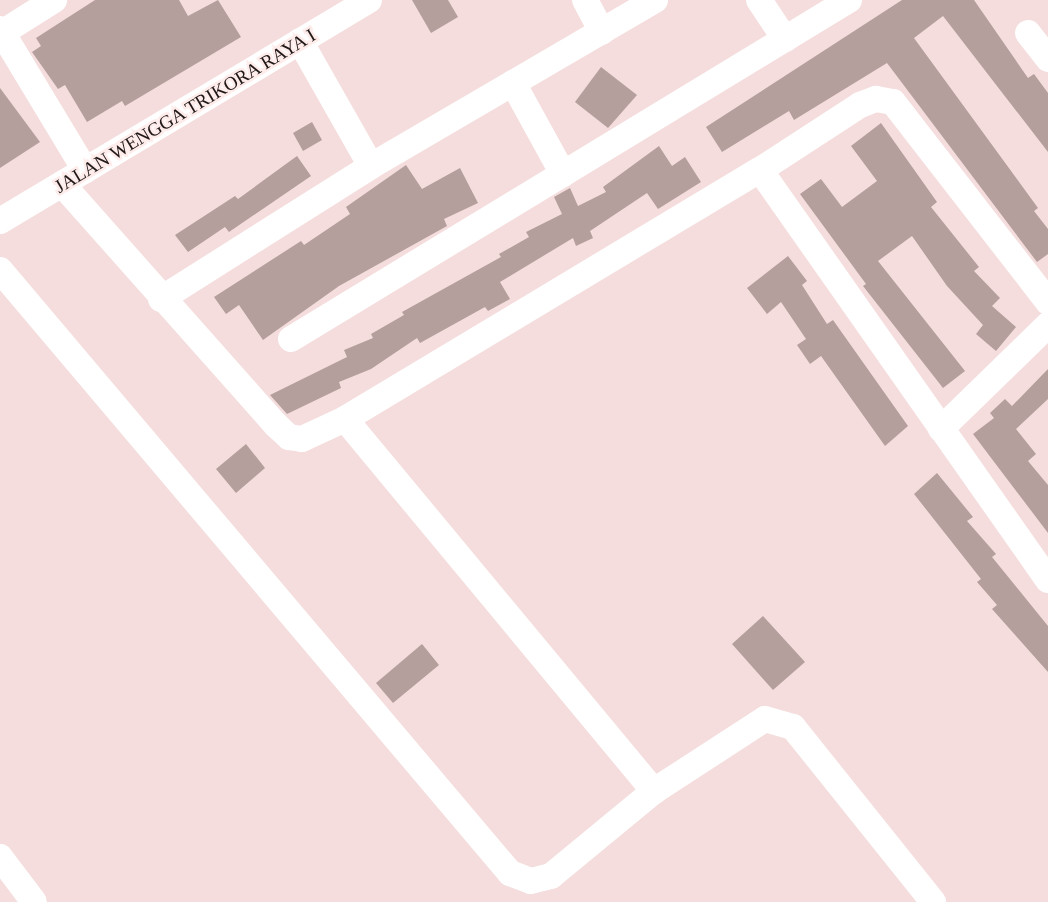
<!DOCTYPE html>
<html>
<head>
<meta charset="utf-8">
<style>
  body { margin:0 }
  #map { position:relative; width:1048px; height:902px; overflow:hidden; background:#f4dddc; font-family:"Times New Roman",serif }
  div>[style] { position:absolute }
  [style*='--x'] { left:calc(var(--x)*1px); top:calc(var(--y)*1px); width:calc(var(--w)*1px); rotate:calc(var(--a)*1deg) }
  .building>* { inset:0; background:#b49f9d }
  .minor>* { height:26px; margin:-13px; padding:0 13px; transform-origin:13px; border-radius:13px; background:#fff }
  span { translate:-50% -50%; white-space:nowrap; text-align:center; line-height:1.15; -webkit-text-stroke:5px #feeceb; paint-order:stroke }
  .street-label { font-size:19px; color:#1f1817 }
</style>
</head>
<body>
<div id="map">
  <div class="building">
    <i style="clip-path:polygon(95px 0,179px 0,188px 16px,218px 0,241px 37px,125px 106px,122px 101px,87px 122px,65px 85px,58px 89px,32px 52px,41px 46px,36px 38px)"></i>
    <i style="clip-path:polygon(412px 0,448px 0,458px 17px,431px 33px)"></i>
    <i style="clip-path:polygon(902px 0,974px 0,1028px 78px,1034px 74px,1048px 93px,1048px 152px,943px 16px,914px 38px,1038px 208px,1034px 211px,1048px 229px,1048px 254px,1037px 262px,887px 63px,794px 120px,789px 111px,722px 152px,706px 127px)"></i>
    <i style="clip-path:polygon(601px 67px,637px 95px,608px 128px,575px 102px)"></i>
    <i style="clip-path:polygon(0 88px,40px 142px,0 168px)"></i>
    <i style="clip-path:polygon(312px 122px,322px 140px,303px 151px,293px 133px)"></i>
    <i style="clip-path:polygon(881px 123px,937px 202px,931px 207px,979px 267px,974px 271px,1000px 298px,992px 306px,1016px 327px,996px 351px,976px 334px,983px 325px,947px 286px,912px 236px,878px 261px,965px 371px,943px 388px,863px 286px,866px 284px,800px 194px,821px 179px,842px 207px,877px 181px,851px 146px)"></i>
    <i style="clip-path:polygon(659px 146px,672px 166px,685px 157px,701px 182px,658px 209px,647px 193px,590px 231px,593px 238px,576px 246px,573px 238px,500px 282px,510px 299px,488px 311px,485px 307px,420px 343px,417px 338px,371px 369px,339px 382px,341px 388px,287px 414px,270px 395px,347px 357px,344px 350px,373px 338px,371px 334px,404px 315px,402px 312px,501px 257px,499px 254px,529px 237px,526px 232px,562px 214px,554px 197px,570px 188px,578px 206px,606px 192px,603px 187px)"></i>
    <i style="clip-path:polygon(297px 156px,311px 176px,229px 232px,225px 227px,188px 252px,175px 235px,235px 196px,238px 199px)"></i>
    <i style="clip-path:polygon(406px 165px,422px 189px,460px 168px,478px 203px,444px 219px,447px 226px,339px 286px,263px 340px,239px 305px,226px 314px,214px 297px,301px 241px,304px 245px,350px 214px,346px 207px)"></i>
    <i style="clip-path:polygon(788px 256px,807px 281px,802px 285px,827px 324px,833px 320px,908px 426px,885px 446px,821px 356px,810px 364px,797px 345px,806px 339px,781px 302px,767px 314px,747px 288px)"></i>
    <i style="clip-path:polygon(1048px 369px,1048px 399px,1016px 429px,1036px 454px,1028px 461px,1048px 485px,1048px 533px,973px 434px,994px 418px,990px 413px,1005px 399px,1012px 406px)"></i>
    <i style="clip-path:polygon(246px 444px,265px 468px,236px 493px,216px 469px)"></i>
    <i style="clip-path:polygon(937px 473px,973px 517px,967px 521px,996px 554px,992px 557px,1048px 626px,1048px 672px,992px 609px,997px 605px,977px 582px,981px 579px,914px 494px)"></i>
    <i style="clip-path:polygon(763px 616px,805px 662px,773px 690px,732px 644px)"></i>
    <i style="clip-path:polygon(422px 644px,439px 665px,393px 703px,376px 683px)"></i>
  </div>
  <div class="minor">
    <i style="--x:585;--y:0;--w:36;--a:62"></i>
    <i style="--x:759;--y:0;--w:47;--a:56.3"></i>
    <i style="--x:0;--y:29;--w:165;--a:58.9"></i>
    <i style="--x:1028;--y:33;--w:33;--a:52"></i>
    <i style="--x:0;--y:34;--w:64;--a:-32.2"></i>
    <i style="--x:300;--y:41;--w:144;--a:60.4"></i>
    <i style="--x:513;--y:83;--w:104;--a:61.2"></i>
    <i style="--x:760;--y:170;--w:119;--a:-33"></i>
    <i style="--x:860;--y:105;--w:17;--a:-21"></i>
    <i style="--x:876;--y:99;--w:17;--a:10"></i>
    <i style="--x:893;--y:102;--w:253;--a:52.2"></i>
    <i style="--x:62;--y:184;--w:322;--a:48.4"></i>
    <i style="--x:276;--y:425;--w:18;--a:43"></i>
    <i style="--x:289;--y:437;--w:13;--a:9"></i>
    <i style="--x:302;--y:439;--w:47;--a:-24.9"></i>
    <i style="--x:345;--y:419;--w:484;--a:-31"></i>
    <i style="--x:760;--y:170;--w:501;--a:54.91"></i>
    <i style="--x:0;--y:221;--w:430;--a:-30.9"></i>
    <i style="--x:0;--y:270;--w:790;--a:49.78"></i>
    <i style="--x:510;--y:873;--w:22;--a:21"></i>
    <i style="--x:531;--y:881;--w:21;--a:-14"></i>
    <i style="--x:551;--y:876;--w:134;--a:-39.5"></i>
    <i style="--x:654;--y:791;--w:132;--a:-33"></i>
    <i style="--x:765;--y:719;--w:29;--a:16"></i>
    <i style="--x:793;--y:727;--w:224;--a:51.3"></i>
    <i style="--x:161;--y:299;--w:249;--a:-32.3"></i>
    <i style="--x:371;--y:166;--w:329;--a:-30.3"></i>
    <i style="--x:291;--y:339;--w:653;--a:-31.28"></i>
    <i style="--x:345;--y:419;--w:484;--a:50.3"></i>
    <i style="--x:941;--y:429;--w:149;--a:-44.2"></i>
    <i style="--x:0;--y:857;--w:56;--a:52.9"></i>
  </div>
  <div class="street-label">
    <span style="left:185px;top:111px;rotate:-31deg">JALAN WENGGA TRIKORA RAYA I</span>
  </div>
</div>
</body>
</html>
